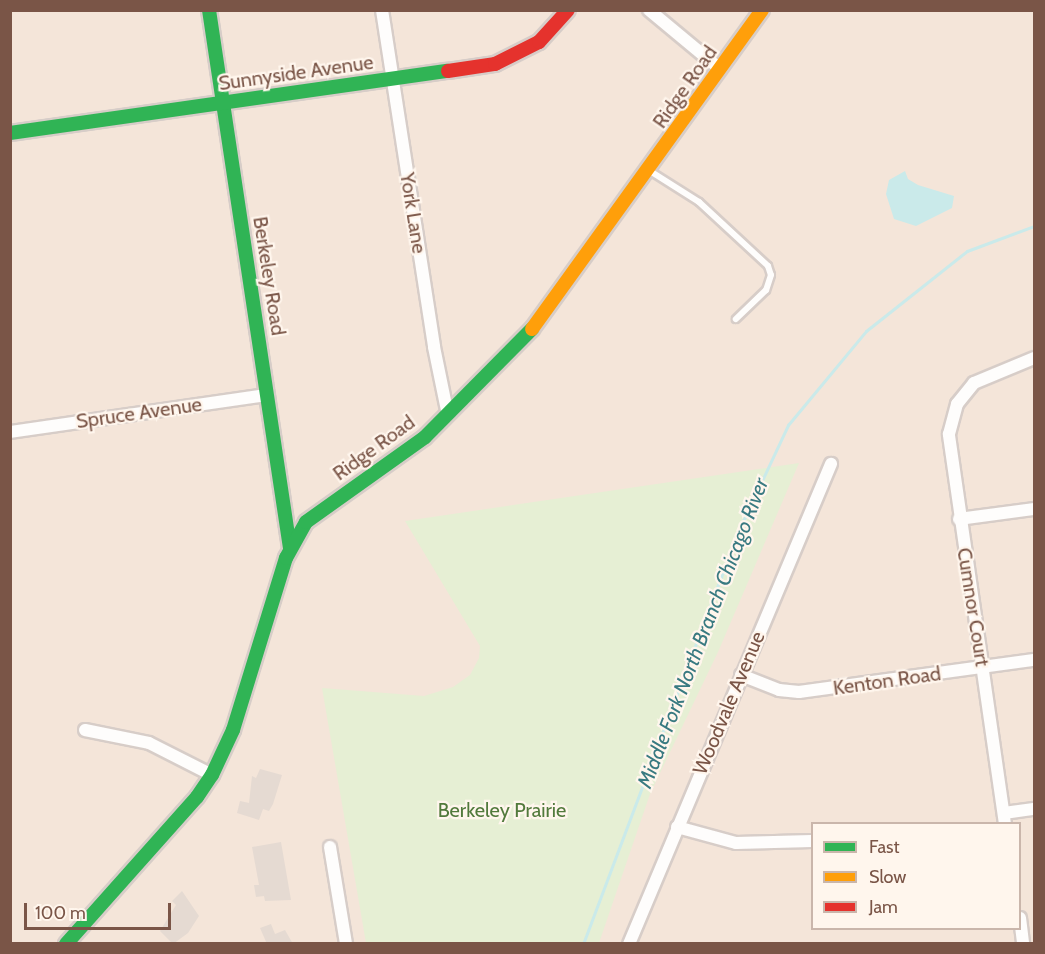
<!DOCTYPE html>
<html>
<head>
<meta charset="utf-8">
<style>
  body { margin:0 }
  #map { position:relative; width:1045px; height:954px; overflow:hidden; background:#f8f2eb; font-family:Cabin,sans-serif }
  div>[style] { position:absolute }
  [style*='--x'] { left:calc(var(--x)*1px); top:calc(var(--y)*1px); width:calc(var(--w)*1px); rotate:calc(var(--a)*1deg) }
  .residential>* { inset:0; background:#f4e5d9 }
  .green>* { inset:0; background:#e6efd4 }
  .water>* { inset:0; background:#caeaea }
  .stream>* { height:3px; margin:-1.5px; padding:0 1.5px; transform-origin:1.5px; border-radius:1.5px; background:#caeaea }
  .building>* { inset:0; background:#e5dad2 }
  .roads { filter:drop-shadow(2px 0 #d7cdc8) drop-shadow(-2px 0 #d7cdc8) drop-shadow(0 2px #d7cdc8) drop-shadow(0 -2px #d7cdc8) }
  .lane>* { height:6px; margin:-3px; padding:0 3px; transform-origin:3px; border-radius:3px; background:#fefdfc }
  .street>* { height:12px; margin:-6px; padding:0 6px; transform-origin:6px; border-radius:6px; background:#fefdfc }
  .fast>* { height:14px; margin:-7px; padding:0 7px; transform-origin:7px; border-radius:7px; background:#30b455 }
  .slow>* { height:14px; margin:-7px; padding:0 7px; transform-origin:7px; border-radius:7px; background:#ff9f0a }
  .jam>* { height:14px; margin:-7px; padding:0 7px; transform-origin:7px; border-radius:7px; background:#e5322d }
  span { translate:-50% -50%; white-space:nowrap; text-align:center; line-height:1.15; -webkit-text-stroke:4.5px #fff6ed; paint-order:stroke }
  .street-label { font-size:20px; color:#7a5547 }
  .park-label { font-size:20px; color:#527a3c }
  .water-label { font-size:21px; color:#397a81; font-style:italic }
  .frame { position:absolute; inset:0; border:12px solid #7a5547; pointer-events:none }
  .legend { position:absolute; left:811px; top:822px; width:210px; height:108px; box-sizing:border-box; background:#fff6ed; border:2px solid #cab6ab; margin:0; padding:8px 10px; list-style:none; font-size:18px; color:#7a5547 }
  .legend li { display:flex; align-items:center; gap:12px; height:30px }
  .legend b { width:30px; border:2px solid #cab6ab }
  .scale { position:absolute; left:24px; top:903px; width:147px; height:27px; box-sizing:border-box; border:3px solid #7a5547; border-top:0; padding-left:8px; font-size:18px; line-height:21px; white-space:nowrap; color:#7a5547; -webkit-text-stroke:4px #fff6ed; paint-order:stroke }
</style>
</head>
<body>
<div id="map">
  <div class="residential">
    <i style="clip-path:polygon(evenodd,10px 11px,1034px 11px,1034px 943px,11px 943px,10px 11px,812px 824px,1020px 824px,1020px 928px,812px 928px,812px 824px)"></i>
  </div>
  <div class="green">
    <i style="clip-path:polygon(799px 463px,718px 652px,650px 794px,599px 943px,366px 943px,322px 688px,424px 696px,453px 687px,470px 675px,479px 658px,480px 646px,405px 521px)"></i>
  </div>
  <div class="water">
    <i style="clip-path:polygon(905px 171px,908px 179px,918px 185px,954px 196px,952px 208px,916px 226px,894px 219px,886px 194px,889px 180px)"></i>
  </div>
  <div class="stream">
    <i style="--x:583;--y:944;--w:436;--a:-69.4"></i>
    <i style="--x:736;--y:536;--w:123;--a:-64.9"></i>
    <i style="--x:788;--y:425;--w:122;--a:-50.3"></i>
    <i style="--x:866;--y:331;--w:129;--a:-38.4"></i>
    <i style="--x:967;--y:251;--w:72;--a:-20.5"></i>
  </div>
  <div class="building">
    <i style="clip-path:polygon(260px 769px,282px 775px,273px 804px,269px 811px,263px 809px,259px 820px,237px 813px,240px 801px,249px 803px,252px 776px,256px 778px)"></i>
    <i style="clip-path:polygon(281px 842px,291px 900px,265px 901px,264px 896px,256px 897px,254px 885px,259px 885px,252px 847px)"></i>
    <i style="clip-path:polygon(182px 891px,199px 916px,188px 933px,173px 944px,160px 931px,176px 905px,172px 901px)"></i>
    <i style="clip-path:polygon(271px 924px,275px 934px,285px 930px,293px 944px,267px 944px,260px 928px)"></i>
  </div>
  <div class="roads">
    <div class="lane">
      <i style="--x:650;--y:171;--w:58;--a:32.3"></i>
      <i style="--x:699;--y:202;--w:94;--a:42.8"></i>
      <i style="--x:768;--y:266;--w:9;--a:72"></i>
      <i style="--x:771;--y:275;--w:16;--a:108"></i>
      <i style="--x:766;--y:290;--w:42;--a:136"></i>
    </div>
    <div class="street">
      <i style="--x:382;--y:10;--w:341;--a:81.2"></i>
      <i style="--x:434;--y:347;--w:69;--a:78.4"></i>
      <i style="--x:649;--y:10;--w:92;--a:39.7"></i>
      <i style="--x:10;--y:432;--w:260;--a:-8.2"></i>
      <i style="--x:959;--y:519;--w:76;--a:-7.6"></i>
      <i style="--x:741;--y:675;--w:41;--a:21.5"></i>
      <i style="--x:779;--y:690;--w:20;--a:6"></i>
      <i style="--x:799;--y:692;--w:237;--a:-7.8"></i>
      <i style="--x:85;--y:730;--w:65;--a:11.5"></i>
      <i style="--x:149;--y:743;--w:71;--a:26.9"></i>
      <i style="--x:1004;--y:813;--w:30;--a:-8"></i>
      <i style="--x:1005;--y:824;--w:394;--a:-98.2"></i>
      <i style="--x:949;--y:434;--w:31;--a:-75"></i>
      <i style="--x:957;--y:404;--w:27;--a:-51"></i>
      <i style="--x:974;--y:383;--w:65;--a:-22.6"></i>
      <i style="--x:677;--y:827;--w:61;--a:15.2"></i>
      <i style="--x:736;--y:843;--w:76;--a:-1.5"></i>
      <i style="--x:330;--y:847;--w:98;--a:80.6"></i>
      <i style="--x:1020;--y:918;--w:26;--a:83"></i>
      <i style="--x:629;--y:944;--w:521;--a:-67.18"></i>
    </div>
    <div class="fast">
      <i style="--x:209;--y:10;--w:544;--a:81.44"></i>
      <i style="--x:10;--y:133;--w:442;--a:-8.1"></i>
      <i style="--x:66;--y:944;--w:197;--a:-48.3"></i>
      <i style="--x:197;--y:797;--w:27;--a:-56"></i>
      <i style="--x:212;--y:775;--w:50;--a:-65"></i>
      <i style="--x:233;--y:730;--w:180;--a:-72.9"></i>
      <i style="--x:286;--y:558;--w:41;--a:-60.9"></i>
      <i style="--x:306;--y:522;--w:146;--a:-35.5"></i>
      <i style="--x:425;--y:437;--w:152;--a:-45.3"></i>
    </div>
    <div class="slow">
      <i style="--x:532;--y:329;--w:393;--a:-54.2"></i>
    </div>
    <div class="jam">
      <i style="--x:448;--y:71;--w:48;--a:-8.5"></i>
      <i style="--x:495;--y:64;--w:49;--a:-26.6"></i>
      <i style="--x:539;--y:42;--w:43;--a:-47.8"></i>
    </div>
  </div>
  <div class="street-label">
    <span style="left:296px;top:73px;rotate:-8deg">Sunnyside Avenue</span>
    <span style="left:685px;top:87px;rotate:-55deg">Ridge Road</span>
    <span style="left:413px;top:213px;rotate:81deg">York Lane</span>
    <span style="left:269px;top:276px;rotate:81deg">Berkeley Road</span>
    <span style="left:139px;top:413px;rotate:-8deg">Spruce Avenue</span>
    <span style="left:374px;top:448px;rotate:-36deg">Ridge Road</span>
    <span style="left:973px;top:607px;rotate:81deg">Cumnor Court</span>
    <span style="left:887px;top:681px;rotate:-8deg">Kenton Road</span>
    <span style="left:729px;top:703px;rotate:-67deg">Woodvale Avenue</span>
  </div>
  <div class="park-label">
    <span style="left:502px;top:810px">Berkeley Prairie</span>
  </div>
  <div class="water-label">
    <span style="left:703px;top:633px;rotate:-69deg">Middle Fork North Branch Chicago River</span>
  </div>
  <div class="frame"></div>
  <ul class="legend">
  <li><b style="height:8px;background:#30b455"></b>Fast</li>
  <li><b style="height:8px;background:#ff9f0a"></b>Slow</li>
  <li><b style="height:8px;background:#e5322d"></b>Jam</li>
  </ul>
  <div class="scale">100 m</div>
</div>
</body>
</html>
